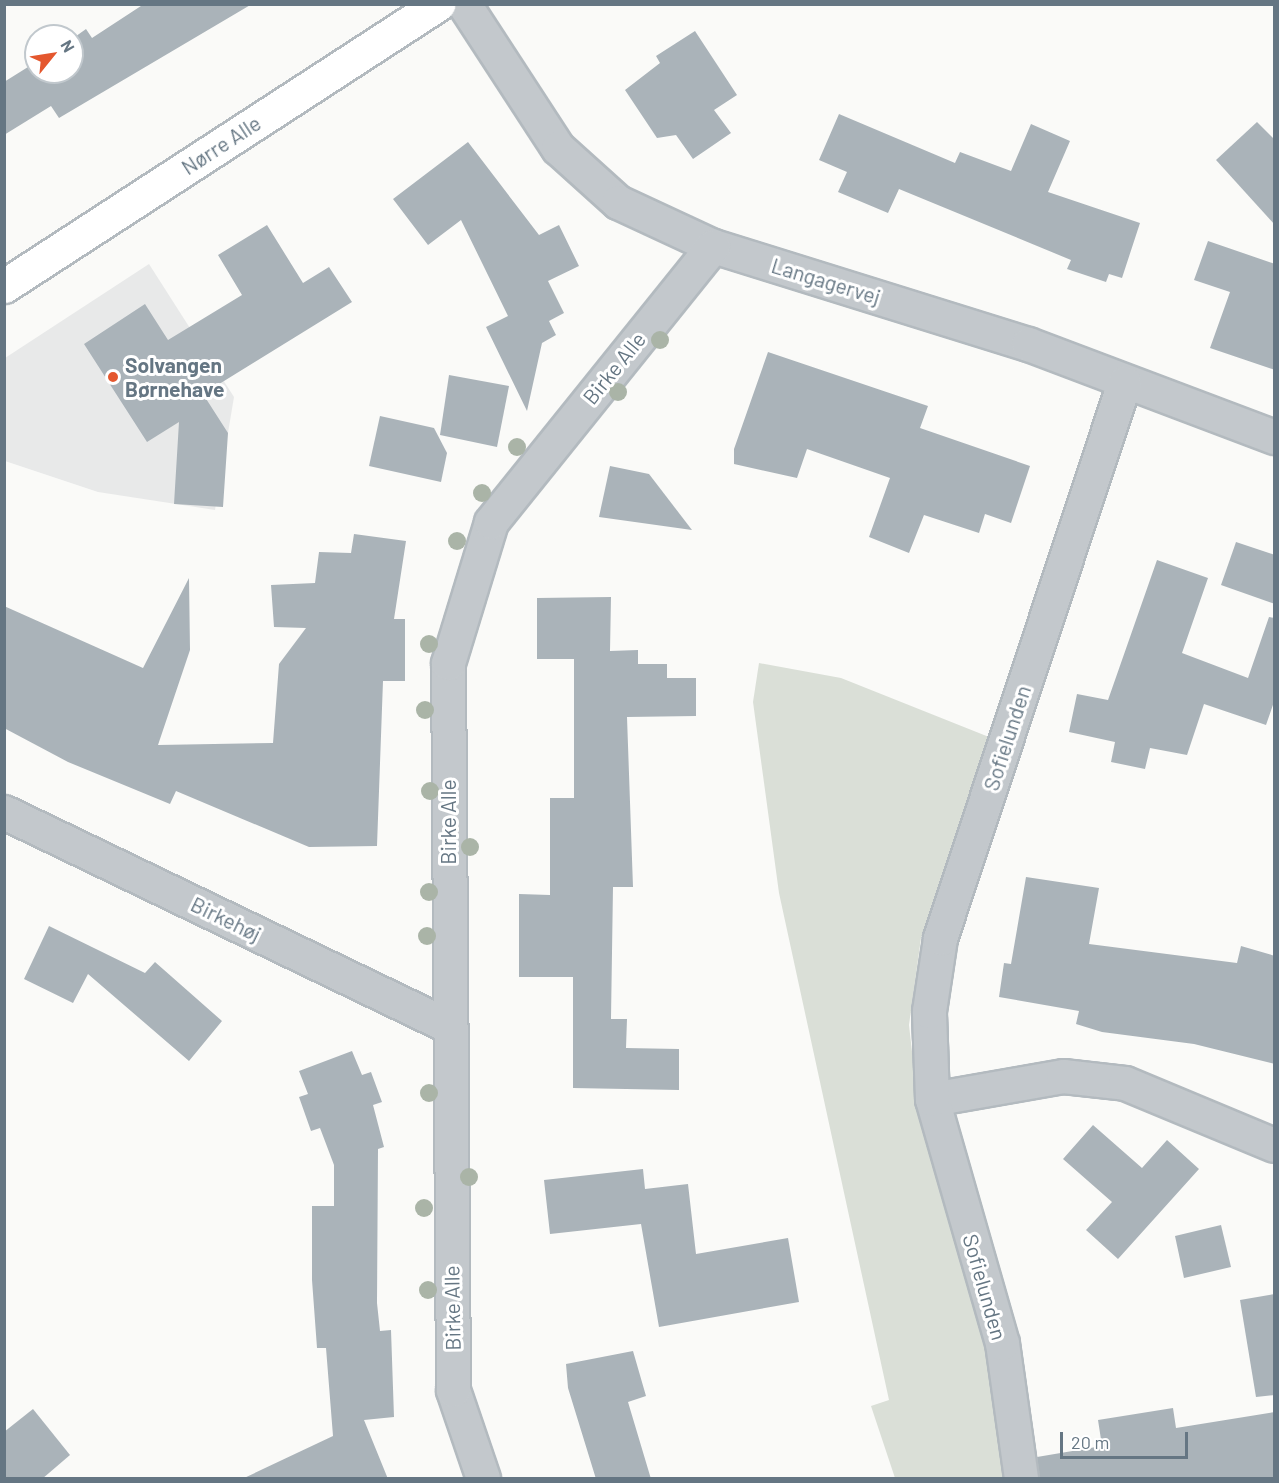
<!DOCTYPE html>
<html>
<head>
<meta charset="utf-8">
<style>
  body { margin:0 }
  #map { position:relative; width:1279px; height:1483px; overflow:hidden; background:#fafaf8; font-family:Barlow,sans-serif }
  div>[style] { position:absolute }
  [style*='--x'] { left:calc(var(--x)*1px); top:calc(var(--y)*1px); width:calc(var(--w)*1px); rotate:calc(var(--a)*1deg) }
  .built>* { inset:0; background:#e8e9e9 }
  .green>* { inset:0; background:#dadfd7 }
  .building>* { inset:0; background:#aab3b9 }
  .roads { filter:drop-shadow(2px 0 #b3babf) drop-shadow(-2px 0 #b3babf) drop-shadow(0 2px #b3babf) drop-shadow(0 -2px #b3babf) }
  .street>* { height:33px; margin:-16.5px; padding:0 16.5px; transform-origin:16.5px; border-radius:16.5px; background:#c3c8cc }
  .secondary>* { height:33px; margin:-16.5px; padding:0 16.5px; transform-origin:16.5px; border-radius:16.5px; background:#fff }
  .trees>* { width:18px; height:18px; margin:-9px; border-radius:50%; background:#aab4a7 }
  .dots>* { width:16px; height:16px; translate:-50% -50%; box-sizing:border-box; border:3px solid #fff; border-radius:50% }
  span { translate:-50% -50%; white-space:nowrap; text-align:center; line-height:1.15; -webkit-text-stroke:6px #fff; paint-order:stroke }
  .street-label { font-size:21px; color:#657683 }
  .poi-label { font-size:21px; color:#657683; font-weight:700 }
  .left { translate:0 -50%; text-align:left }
  .frame { position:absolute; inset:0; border:6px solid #657683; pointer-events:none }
  .north { position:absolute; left:24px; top:24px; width:60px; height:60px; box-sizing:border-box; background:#fff; border:2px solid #c1c8cd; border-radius:50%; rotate:60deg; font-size:16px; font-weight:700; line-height:24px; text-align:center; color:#657683 }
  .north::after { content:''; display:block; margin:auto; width:21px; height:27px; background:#e4572e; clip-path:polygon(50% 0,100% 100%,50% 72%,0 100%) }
  .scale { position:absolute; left:1060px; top:1432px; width:128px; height:27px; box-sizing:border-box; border:3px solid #657683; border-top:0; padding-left:8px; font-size:18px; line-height:21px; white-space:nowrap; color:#657683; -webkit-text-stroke:4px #fff; paint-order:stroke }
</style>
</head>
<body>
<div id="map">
  <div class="built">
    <i style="clip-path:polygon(149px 264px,234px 397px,215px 510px,98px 492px,5px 461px,5px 358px)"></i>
  </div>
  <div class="green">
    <i style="clip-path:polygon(759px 663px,841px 678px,989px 737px,921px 938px,909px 1025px,916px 1087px,987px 1340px,1009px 1478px,895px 1478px,871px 1406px,889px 1400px,779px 893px,753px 702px)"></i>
  </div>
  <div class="building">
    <i style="clip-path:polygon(144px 4px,252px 4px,59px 118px,51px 106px,4px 135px,4px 82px,36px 62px,36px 72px,72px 72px,72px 39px,86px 29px,92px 38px)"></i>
    <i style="clip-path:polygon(695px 31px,737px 95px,714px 110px,731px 133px,693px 159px,676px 135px,657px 138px,625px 90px,660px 63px,656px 56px)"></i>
    <i style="clip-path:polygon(839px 114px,955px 163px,960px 152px,1011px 171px,1031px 124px,1070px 141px,1048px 192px,1140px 223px,1122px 278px,1109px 274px,1106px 282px,1067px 269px,1071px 260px,899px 189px,888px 213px,838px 192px,847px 172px,819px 160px)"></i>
    <i style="clip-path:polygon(1257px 122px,1275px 140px,1275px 225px,1216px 160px)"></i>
    <i style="clip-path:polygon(468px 142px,539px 235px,559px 225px,579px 266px,548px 281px,564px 313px,549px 321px,556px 335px,542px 343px,527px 411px,486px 327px,508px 316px,461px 220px,428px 245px,393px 199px)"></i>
    <i style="clip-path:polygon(267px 225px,303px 283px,329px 267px,352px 302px,203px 394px,228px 433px,223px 507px,174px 504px,179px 422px,147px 442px,84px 344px,145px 304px,168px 340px,242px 295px,218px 255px)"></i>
    <i style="clip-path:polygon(1208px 241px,1275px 264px,1275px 370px,1210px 348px,1230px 292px,1194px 280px)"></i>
    <i style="clip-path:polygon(768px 352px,928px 406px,920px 428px,1030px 466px,1011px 523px,985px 514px,979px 533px,924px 515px,909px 553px,869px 537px,890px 478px,807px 449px,797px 478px,734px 464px,734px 449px)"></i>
    <i style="clip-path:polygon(449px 375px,509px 386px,497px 447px,440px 435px)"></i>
    <i style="clip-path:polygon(380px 416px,434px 428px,447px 453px,441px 482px,369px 466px)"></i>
    <i style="clip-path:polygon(610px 466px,649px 474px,692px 530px,599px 517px)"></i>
    <i style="clip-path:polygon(354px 534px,406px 541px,394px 619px,405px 619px,405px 681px,383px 681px,377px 846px,309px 847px,176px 791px,170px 804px,68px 762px,4px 728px,4px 606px,143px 668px,189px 578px,190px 650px,158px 745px,273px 743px,279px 664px,306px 628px,274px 627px,271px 585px,315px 583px,319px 552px,351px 553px)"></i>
    <i style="clip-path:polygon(1236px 542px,1275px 555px,1275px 604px,1221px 585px)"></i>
    <i style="clip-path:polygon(1157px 560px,1208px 578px,1182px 653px,1248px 678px,1269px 617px,1275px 618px,1275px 699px,1266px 725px,1204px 704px,1187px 755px,1150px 748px,1145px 769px,1111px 762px,1115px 742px,1069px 732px,1077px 694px,1108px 700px)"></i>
    <i style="clip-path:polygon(611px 597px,610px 651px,638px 650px,638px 664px,667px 664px,667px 678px,696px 678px,696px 716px,627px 717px,633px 887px,613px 887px,611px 1019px,627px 1019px,626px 1048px,679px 1049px,679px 1090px,573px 1088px,573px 977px,519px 977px,519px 894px,550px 895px,550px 798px,574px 798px,574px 659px,537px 659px,537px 598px)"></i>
    <i style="clip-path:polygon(1026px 877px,1099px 888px,1089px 944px,1237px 963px,1241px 946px,1275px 956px,1275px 1064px,1194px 1044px,1102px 1032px,1076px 1024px,1079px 1011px,999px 997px,1004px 963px,1011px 964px)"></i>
    <i style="clip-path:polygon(49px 926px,145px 973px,155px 962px,222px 1021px,189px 1061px,88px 974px,73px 1003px,24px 979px)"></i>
    <i style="clip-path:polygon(352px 1051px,362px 1075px,371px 1072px,382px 1102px,373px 1105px,384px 1147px,378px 1149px,377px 1303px,380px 1331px,391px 1330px,394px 1417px,364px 1420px,388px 1479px,242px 1479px,333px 1436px,326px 1348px,317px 1348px,312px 1280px,312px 1206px,334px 1206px,334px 1165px,320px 1128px,311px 1131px,299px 1097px,308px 1094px,299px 1071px)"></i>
    <i style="clip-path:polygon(1093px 1125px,1142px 1168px,1167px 1140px,1199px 1169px,1118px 1259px,1086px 1230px,1112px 1202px,1063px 1159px)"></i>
    <i style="clip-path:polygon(643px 1169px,645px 1189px,688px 1184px,696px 1254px,788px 1238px,799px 1302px,659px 1327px,641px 1224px,550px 1234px,544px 1180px)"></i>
    <i style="clip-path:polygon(1221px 1225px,1231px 1267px,1184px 1278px,1175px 1236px)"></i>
    <i style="clip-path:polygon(1275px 1294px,1275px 1395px,1256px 1397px,1240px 1300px)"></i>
    <i style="clip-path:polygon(633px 1351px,646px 1396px,628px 1402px,651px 1479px,596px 1479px,568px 1388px,566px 1364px)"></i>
    <i style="clip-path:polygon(1173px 1408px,1176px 1428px,1275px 1412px,1275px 1479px,1039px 1479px,1037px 1457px,1102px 1446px,1098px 1420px)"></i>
    <i style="clip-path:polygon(33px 1409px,70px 1455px,42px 1479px,4px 1479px,4px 1432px)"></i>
  </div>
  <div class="roads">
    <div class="street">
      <i style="--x:464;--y:4;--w:172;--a:56.9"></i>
      <i style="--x:558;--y:148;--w:81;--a:42"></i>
      <i style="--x:618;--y:202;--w:105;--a:24.9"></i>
      <i style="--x:713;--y:246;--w:330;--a:17.3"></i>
      <i style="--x:1028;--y:344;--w:263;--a:20.7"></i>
      <i style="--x:4;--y:812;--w:493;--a:25.7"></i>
      <i style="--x:932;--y:1099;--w:133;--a:-10"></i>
      <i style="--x:1063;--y:1076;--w:62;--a:6.4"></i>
      <i style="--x:1125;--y:1083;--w:161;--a:22.6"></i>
      <i style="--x:483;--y:1478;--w:93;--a:-108.8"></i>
      <i style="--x:453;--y:1390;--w:727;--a:-90.39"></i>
      <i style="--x:448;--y:663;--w:147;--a:-73"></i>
      <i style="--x:491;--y:522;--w:354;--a:-51.2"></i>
      <i style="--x:1021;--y:1478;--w:136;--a:-98"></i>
      <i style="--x:1002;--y:1343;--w:254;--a:-106"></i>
      <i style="--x:932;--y:1099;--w:88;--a:-92"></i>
      <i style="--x:929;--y:1011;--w:74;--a:-81.4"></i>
      <i style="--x:940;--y:938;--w:585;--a:-71.66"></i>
    </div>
    <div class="secondary">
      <i style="--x:4;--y:286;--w:518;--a:-33.01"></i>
    </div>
  </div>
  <div class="trees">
    <i style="left:660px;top:340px"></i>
    <i style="left:618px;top:392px"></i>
    <i style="left:517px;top:447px"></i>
    <i style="left:482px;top:493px"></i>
    <i style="left:457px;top:541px"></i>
    <i style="left:429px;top:644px"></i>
    <i style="left:425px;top:710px"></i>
    <i style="left:430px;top:791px"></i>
    <i style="left:470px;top:847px"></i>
    <i style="left:429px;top:892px"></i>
    <i style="left:427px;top:936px"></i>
    <i style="left:429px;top:1093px"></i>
    <i style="left:469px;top:1177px"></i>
    <i style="left:424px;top:1208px"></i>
    <i style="left:428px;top:1290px"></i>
  </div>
  <div class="dots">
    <i style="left:113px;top:377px;background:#e4572e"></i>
  </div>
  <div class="street-label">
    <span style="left:221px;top:145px;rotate:-33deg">Nørre Alle</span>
    <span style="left:826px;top:281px;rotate:17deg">Langagervej</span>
    <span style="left:614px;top:368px;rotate:-51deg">Birke Alle</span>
    <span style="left:1007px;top:738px;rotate:-72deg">Sofielunden</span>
    <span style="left:448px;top:822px;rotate:-90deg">Birke Alle</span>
    <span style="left:226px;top:919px;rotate:26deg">Birkehøj</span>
    <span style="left:985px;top:1287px;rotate:74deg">Sofielunden</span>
    <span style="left:452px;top:1308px;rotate:-91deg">Birke Alle</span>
  </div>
  <div class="poi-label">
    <span class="left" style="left:125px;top:377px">Solvangen<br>Børnehave</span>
  </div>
  <div class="frame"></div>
  <div class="north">N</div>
  <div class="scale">20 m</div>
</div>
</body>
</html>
